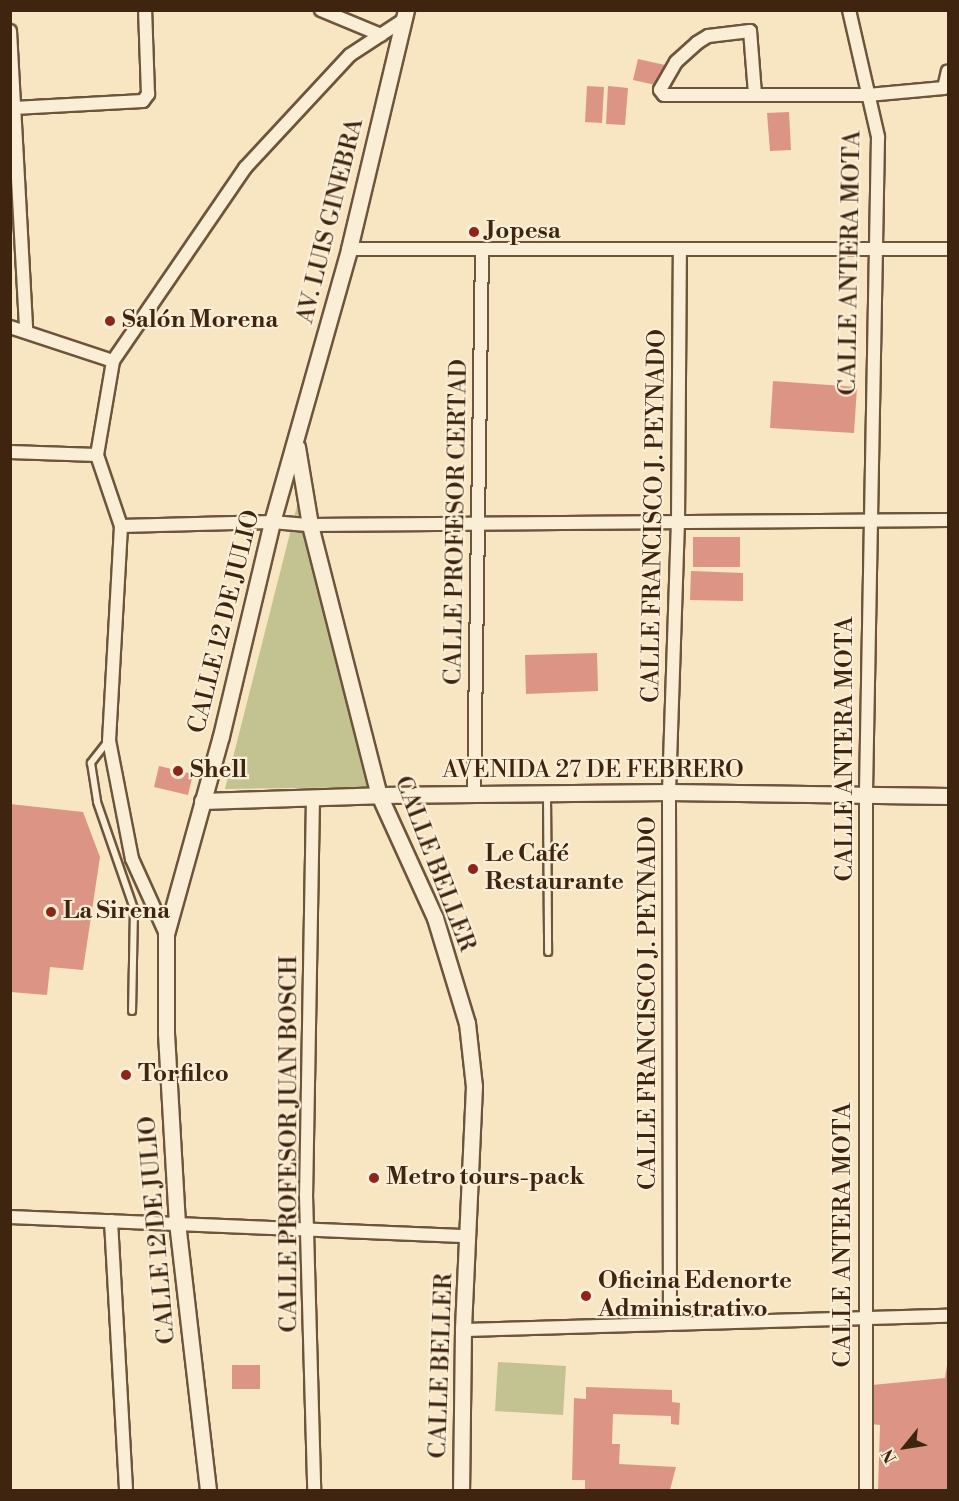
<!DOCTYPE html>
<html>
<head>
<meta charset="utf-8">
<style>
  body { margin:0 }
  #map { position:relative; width:959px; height:1501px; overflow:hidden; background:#f8e5c1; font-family:"Libre Bodoni",serif }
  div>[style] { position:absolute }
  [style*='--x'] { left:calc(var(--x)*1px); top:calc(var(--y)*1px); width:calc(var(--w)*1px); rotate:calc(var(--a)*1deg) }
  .green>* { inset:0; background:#c2c390 }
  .building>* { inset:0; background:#dc9585 }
  .roads { filter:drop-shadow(2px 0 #6d553c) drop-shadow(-2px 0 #6d553c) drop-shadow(0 2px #6d553c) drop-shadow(0 -2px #6d553c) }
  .service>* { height:6px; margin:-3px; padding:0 3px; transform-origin:3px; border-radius:3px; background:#faeed7 }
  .minor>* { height:12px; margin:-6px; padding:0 6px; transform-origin:6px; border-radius:6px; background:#faeed7 }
  .tertiary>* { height:15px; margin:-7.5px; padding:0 7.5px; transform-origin:7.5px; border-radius:7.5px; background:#faeed7 }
  .dots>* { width:16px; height:16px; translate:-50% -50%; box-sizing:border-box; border:3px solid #faeed7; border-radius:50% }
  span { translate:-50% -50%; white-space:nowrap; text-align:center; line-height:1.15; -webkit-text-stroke:4.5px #faeed7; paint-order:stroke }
  .street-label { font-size:24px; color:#3f2510 }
  .poi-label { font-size:24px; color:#3f2510; font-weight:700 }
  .left { translate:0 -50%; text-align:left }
  .frame { position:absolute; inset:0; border:12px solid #3f2510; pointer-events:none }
  .north { position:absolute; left:875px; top:1417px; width:60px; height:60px; -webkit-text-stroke:4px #faeed7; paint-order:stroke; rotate:240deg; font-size:16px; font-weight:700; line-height:24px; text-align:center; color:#3f2510 }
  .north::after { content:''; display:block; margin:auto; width:21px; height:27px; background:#3f2510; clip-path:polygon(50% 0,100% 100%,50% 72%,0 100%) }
</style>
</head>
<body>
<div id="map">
  <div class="green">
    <i style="clip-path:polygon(302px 486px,372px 787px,225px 789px)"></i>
    <i style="clip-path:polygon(498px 1362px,566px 1366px,563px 1415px,495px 1411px)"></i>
  </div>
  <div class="building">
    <i style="clip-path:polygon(638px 59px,665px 65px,660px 86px,633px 80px)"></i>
    <i style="clip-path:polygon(587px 86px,604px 87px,602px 123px,585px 122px)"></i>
    <i style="clip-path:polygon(608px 86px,628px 88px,625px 125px,606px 124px)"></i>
    <i style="clip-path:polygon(789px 112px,791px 150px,770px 151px,767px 113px)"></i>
    <i style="clip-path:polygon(773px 381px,857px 387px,854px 433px,770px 428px)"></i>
    <i style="clip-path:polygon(693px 537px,740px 537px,740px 567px,693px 567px)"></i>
    <i style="clip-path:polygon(691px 571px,743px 573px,743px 601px,690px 600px)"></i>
    <i style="clip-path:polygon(597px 653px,598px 691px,526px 694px,525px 655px)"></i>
    <i style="clip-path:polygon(159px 766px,193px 774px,188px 795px,154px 787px)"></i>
    <i style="clip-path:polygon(10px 804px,83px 812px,100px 857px,83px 970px,50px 967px,47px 995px,10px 992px)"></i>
    <i style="clip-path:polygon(948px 1359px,948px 1490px,878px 1490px,880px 1425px,871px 1424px,872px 1385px,945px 1378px)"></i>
    <i style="clip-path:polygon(232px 1365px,260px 1365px,260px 1389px,232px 1389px)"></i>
    <i style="clip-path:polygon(586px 1387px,672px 1390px,672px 1402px,680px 1403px,679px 1425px,671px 1424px,671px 1416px,613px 1414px,612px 1444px,620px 1444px,619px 1464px,676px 1467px,670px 1490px,585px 1490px,585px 1480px,572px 1480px,574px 1398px,586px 1399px)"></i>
  </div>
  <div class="roads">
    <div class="service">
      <i style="--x:108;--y:741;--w:28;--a:128"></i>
      <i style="--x:91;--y:763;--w:39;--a:81"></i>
      <i style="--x:97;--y:802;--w:113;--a:70.9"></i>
      <i style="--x:134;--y:909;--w:102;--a:91.1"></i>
      <i style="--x:547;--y:794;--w:158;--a:89.6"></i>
    </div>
    <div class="minor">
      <i style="--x:321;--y:10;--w:65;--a:22.6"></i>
      <i style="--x:849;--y:10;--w:130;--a:77.1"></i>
      <i style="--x:878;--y:137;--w:657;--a:91.05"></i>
      <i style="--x:866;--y:794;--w:696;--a:90"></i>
      <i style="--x:10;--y:31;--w:298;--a:86.9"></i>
      <i style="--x:755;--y:94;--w:63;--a:-94.5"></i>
      <i style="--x:750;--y:31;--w:42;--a:173.2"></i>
      <i style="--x:708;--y:36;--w:13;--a:148"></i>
      <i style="--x:697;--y:43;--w:28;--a:138"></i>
      <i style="--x:676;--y:62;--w:32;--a:120"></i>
      <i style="--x:660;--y:90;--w:6;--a:51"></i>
      <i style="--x:664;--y:95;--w:204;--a:0"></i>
      <i style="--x:868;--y:95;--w:76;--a:-5.3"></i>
      <i style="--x:944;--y:88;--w:17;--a:-77"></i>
      <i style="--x:14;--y:108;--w:129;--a:-3.1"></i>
      <i style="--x:143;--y:101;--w:9;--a:-54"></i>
      <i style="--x:148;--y:94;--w:84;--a:-92"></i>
      <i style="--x:349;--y:249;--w:599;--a:0"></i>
      <i style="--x:10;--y:327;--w:108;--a:18.3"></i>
      <i style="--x:10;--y:452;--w:87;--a:2"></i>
      <i style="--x:121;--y:526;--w:151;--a:-1.5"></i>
      <i style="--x:272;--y:522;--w:38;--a:5"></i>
      <i style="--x:310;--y:525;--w:638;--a:-0.45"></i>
      <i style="--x:474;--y:795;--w:546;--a:-89.16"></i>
      <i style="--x:313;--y:798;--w:397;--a:91"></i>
      <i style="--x:306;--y:1195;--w:295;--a:88.4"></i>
      <i style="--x:166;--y:934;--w:82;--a:-114.4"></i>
      <i style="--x:132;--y:859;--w:120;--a:-101"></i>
      <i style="--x:109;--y:741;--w:215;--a:-86.8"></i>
      <i style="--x:121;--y:526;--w:75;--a:-108.7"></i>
      <i style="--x:97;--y:455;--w:95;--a:-80.3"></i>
      <i style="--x:113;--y:361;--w:234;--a:-55.6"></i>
      <i style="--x:245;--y:168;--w:154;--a:-47.1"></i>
      <i style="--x:350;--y:55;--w:62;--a:-33.2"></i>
      <i style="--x:10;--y:1217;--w:458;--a:2.4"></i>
      <i style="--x:111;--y:1221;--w:269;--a:86.8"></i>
      <i style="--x:670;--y:1324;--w:532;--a:-90.11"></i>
      <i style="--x:669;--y:792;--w:270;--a:-88.1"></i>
      <i style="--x:678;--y:522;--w:273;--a:-89.6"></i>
      <i style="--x:463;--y:1330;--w:485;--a:-1.7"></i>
    </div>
    <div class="tertiary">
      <i style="--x:297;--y:447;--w:79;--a:80.5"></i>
      <i style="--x:310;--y:525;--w:279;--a:75.7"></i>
      <i style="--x:379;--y:795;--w:135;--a:65.5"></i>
      <i style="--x:435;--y:918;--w:110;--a:73.1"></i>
      <i style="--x:467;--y:1023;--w:63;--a:83.7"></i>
      <i style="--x:474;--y:1086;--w:244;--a:92.6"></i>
      <i style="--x:463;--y:1330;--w:160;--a:90.7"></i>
      <i style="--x:202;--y:801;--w:177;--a:-1.9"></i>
      <i style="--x:379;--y:795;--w:290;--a:-0.6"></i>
      <i style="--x:669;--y:792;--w:279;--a:0.8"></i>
      <i style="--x:208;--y:1490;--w:268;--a:-96.6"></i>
      <i style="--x:177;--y:1224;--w:191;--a:-93.3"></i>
      <i style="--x:166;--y:1033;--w:99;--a:-90"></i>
      <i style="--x:166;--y:934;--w:205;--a:-74.5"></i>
      <i style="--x:221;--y:736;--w:220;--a:-76.6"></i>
      <i style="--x:272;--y:522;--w:284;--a:-74.2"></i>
      <i style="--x:349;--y:249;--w:246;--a:-76.6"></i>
    </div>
  </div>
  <div class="dots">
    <i style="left:474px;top:232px;background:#8f2418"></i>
    <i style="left:110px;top:321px;background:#8f2418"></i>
    <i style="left:178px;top:771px;background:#8f2418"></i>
    <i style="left:473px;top:869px;background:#8f2418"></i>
    <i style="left:51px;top:912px;background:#8f2418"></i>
    <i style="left:126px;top:1075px;background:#8f2418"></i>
    <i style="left:374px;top:1178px;background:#8f2418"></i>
    <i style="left:586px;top:1296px;background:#8f2418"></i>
  </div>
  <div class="street-label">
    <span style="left:331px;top:221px;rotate:-76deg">AV. LUIS GINEBRA</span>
    <span style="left:851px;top:263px;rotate:-89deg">CALLE ANTERA MOTA</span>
    <span style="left:655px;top:516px;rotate:-89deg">CALLE FRANCISCO J. PEYNADO</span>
    <span style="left:457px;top:522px;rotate:-89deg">CALLE PROFESOR CERTAD</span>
    <span style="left:225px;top:622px;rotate:-76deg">CALLE 12 DE JULIO</span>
    <span style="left:846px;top:749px;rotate:-90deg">CALLE ANTERA MOTA</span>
    <span style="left:593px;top:771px">AVENIDA 27 DE FEBRERO</span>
    <span style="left:434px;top:864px;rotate:69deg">CALLE BELLER</span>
    <span style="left:649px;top:1003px;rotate:-90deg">CALLE FRANCISCO J. PEYNADO</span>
    <span style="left:290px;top:1144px;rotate:-90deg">CALLE PROFESOR JUAN BOSCH</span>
    <span style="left:158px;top:1230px;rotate:-95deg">CALLE 12 DE JULIO</span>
    <span style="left:844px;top:1235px;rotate:-90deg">CALLE ANTERA MOTA</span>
    <span style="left:442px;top:1366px;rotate:-88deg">CALLE BELLER</span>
  </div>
  <div class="poi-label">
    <span class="left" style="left:486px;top:232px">Jopesa</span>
    <span class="left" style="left:122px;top:321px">Salón Morena</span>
    <span class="left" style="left:190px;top:771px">Shell</span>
    <span class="left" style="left:485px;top:869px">Le Café<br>Restaurante</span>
    <span class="left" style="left:63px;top:912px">La Sirena</span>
    <span class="left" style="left:138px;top:1075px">Torfilco</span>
    <span class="left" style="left:386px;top:1178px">Metro tours-pack</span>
    <span class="left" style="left:598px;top:1296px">Oficina Edenorte<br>Administrativo</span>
  </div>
  <div class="frame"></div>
  <div class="north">N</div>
</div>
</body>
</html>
